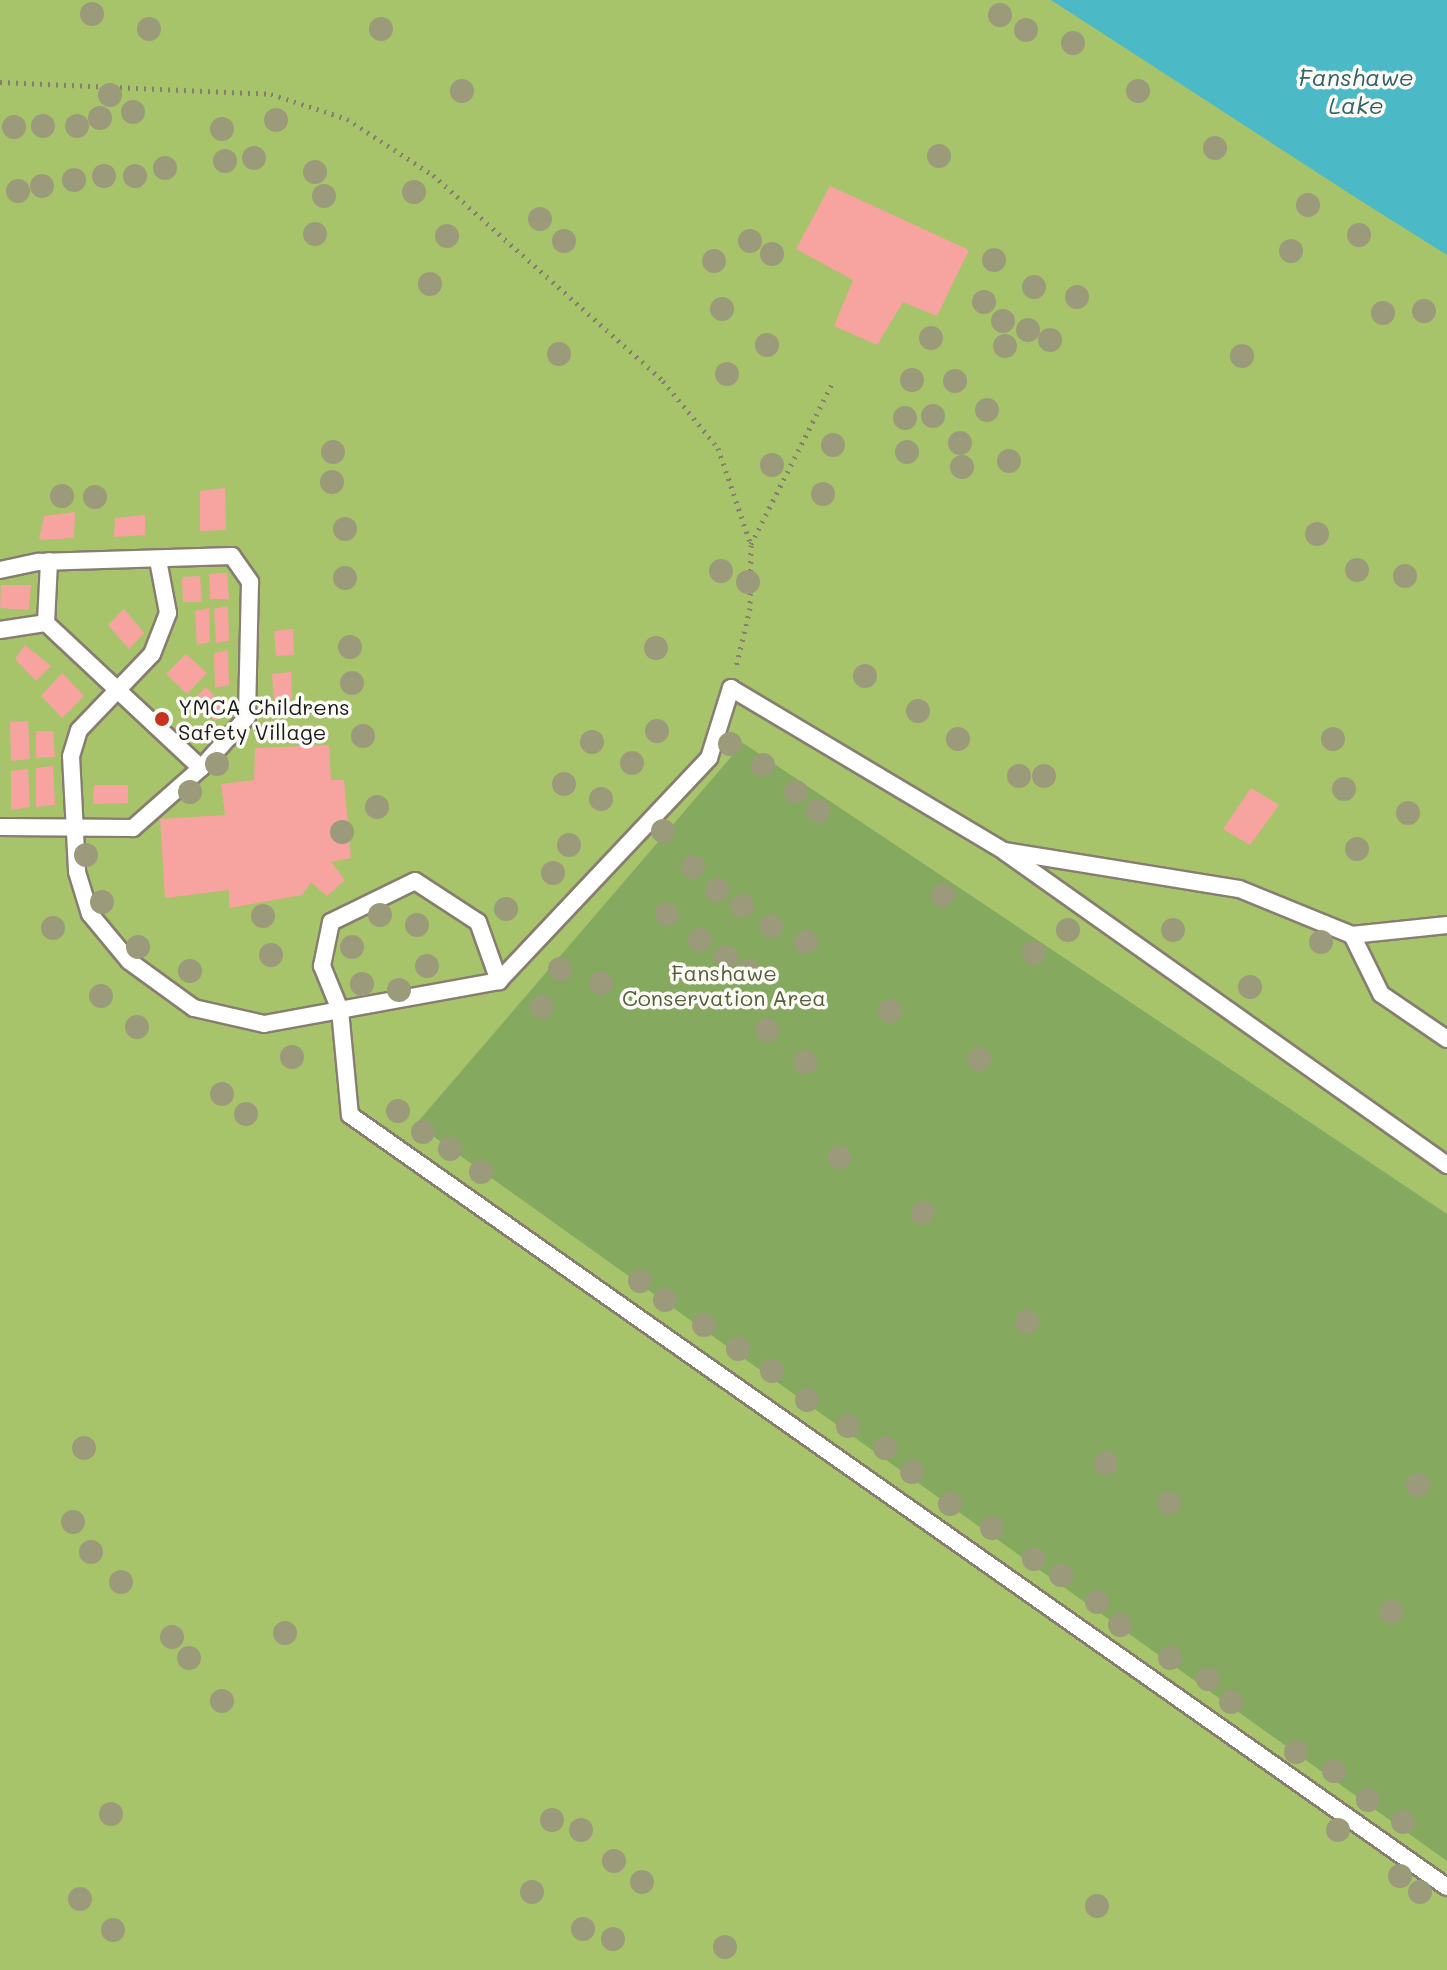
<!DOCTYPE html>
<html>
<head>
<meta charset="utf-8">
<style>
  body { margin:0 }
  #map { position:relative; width:1447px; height:1970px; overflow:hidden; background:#f2e1c5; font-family:Mali,sans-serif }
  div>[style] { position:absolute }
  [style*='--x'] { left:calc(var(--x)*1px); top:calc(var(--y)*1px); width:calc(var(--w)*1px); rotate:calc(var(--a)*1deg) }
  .green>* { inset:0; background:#a7c46b }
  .forest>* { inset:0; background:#85aa5f }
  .water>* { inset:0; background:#4cb9c6 }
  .building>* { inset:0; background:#f7a3a0 }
  .path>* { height:5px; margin-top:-2.5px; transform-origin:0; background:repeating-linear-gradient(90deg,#877e70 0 2px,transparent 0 8px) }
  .roads { filter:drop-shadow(2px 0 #877e70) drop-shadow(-2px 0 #877e70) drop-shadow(0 2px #877e70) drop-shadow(0 -2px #877e70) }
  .lane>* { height:16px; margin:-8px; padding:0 8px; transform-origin:8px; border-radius:8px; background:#fff }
  .trees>* { width:24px; height:24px; margin:-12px; border-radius:50%; background:#9b9a7a }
  .dots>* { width:22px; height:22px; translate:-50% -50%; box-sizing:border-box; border:4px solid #fdfcf7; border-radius:50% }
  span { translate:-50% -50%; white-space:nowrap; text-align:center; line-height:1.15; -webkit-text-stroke:7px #fdfcf7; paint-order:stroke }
  .poi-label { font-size:22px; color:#1c1c1c }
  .left { translate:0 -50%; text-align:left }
  .park-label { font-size:22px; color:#545f3c }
  .water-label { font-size:24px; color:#326368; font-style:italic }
</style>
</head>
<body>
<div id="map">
  <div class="green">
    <i style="clip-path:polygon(0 0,1447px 0,1447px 1970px,0 1970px)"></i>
  </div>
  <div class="forest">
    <i style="clip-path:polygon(743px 743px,1447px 1214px,1447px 1861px,416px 1124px)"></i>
  </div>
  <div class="water">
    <i style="clip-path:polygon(1051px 0,1447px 0,1447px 255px,1358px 199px)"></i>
  </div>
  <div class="building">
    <i style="clip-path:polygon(830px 186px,969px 250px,937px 316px,903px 302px,877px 345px,834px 326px,853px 280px,796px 249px)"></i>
    <i style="clip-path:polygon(225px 488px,226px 530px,200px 531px,200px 491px)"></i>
    <i style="clip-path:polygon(75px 512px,74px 538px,39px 540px,44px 516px)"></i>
    <i style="clip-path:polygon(145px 515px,145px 535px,114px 537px,115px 518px)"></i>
    <i style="clip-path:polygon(227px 573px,229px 599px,210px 599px,209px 574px)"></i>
    <i style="clip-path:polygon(200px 576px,202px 602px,183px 602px,182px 577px)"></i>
    <i style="clip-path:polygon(1px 585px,31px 585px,29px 610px,0 608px)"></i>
    <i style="clip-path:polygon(228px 606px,229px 641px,216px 643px,214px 609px)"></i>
    <i style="clip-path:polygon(209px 608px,210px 642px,197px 645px,195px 611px)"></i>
    <i style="clip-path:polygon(124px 609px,144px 633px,129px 649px,108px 625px)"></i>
    <i style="clip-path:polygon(293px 629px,294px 655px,276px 656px,274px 631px)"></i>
    <i style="clip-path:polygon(25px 645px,51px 666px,36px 681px,15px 659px)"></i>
    <i style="clip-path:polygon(228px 650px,229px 685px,215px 688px,214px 653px)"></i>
    <i style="clip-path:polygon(186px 654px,207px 673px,187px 694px,166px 674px)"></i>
    <i style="clip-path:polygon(291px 672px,292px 699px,274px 699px,272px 674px)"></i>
    <i style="clip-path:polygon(62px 673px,84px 696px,62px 718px,41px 696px)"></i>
    <i style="clip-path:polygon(206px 687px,227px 710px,215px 721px,194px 699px)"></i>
    <i style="clip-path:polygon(28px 721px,30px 759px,11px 761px,10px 722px)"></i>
    <i style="clip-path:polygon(36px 731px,53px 731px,55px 757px,36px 758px)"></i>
    <i style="clip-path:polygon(329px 745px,331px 780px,344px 780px,351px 858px,331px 862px,345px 880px,327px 896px,311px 882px,302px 895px,229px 908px,229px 890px,165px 898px,160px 819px,225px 815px,221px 784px,254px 780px,255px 748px)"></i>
    <i style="clip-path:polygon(53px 766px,55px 805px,36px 807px,36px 768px)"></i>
    <i style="clip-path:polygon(28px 769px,30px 807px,11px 810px,11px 771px)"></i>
    <i style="clip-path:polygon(94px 785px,128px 785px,128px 803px,93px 804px)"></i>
    <i style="clip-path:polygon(1251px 788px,1279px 805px,1250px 845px,1223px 829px)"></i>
  </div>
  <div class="path">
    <i style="--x:0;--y:82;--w:271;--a:2.5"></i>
    <i style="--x:271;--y:94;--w:80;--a:18.2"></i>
    <i style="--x:347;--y:119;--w:103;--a:33.1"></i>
    <i style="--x:433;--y:175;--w:309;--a:41.8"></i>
    <i style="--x:663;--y:381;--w:87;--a:50.6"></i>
    <i style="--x:718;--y:448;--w:102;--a:71.2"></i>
    <i style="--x:751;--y:545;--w:63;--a:90.9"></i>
    <i style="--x:750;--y:608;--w:61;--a:103.3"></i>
    <i style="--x:751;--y:544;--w:182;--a:-63.2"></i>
  </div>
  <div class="roads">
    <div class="lane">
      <i style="--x:158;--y:560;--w:54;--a:79.3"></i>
      <i style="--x:168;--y:613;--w:44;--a:111.3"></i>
      <i style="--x:152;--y:654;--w:105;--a:133.8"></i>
      <i style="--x:79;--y:730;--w:27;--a:107"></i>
      <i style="--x:71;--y:756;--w:116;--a:87"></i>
      <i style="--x:77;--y:872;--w:44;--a:72.8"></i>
      <i style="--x:90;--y:914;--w:61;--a:50.3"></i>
      <i style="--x:129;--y:961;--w:80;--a:35.9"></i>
      <i style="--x:194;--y:1008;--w:72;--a:12.9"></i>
      <i style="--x:264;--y:1024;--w:77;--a:-10.4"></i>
      <i style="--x:340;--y:1010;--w:48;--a:-112.2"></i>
      <i style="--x:322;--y:966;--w:45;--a:-78.4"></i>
      <i style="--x:331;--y:922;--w:93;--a:-26"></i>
      <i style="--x:415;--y:881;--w:75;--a:33.1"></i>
      <i style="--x:478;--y:922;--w:63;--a:70.4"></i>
      <i style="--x:0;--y:570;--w:40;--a:-12"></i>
      <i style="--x:39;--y:562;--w:193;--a:-1.8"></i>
      <i style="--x:232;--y:556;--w:32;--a:55"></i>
      <i style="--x:250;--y:582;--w:135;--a:91.3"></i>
      <i style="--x:247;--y:717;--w:69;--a:132"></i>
      <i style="--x:201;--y:768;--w:91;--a:138.6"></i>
      <i style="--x:133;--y:828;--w:133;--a:-179.6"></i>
      <i style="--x:46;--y:623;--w:212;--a:43.1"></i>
      <i style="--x:0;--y:630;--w:47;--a:-8.7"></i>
      <i style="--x:46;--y:623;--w:62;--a:-87.2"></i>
      <i style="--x:1005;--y:852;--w:542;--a:35.3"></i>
      <i style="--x:1447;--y:925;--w:96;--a:174"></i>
      <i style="--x:1352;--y:935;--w:122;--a:-157.8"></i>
      <i style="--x:1239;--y:889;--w:238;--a:-170.8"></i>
      <i style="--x:1004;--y:851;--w:318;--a:-149.2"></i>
      <i style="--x:731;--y:688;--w:73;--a:107.4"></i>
      <i style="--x:709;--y:758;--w:306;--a:133.3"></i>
      <i style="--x:499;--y:981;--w:162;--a:169.7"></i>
      <i style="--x:340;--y:1010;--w:105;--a:84.6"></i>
      <i style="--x:350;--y:1115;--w:1341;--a:35.14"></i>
      <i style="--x:1352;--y:935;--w:66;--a:63.8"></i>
      <i style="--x:1381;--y:994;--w:80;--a:34.3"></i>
    </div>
  </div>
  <div class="trees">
    <i style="left:92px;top:14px"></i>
    <i style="left:1000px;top:15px"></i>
    <i style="left:149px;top:29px"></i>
    <i style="left:381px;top:29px"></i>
    <i style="left:1026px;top:30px"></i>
    <i style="left:1073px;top:43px"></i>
    <i style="left:462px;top:91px"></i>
    <i style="left:1138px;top:91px"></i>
    <i style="left:110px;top:95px"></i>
    <i style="left:133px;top:112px"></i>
    <i style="left:100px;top:118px"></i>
    <i style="left:276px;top:120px"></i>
    <i style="left:43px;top:126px"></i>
    <i style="left:77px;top:126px"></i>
    <i style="left:14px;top:127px"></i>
    <i style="left:222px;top:129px"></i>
    <i style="left:1215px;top:148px"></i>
    <i style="left:939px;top:156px"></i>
    <i style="left:254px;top:158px"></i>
    <i style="left:225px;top:161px"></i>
    <i style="left:165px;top:168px"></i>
    <i style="left:315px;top:172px"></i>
    <i style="left:104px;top:176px"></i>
    <i style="left:135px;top:176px"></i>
    <i style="left:74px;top:180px"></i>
    <i style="left:42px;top:186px"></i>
    <i style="left:18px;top:191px"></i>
    <i style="left:414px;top:192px"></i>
    <i style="left:324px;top:196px"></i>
    <i style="left:1308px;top:205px"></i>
    <i style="left:540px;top:219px"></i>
    <i style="left:315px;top:234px"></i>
    <i style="left:1359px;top:235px"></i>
    <i style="left:447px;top:236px"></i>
    <i style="left:564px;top:241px"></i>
    <i style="left:750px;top:241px"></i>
    <i style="left:1291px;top:251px"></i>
    <i style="left:772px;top:254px"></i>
    <i style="left:994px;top:260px"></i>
    <i style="left:714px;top:261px"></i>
    <i style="left:430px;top:284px"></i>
    <i style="left:1034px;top:287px"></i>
    <i style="left:1077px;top:297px"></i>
    <i style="left:984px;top:302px"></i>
    <i style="left:722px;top:309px"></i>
    <i style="left:1424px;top:311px"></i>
    <i style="left:1383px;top:313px"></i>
    <i style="left:1003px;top:321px"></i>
    <i style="left:1028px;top:330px"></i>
    <i style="left:931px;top:338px"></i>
    <i style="left:1050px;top:340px"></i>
    <i style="left:767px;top:345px"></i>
    <i style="left:1005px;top:346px"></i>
    <i style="left:559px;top:354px"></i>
    <i style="left:1242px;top:356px"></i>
    <i style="left:727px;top:374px"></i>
    <i style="left:912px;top:380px"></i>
    <i style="left:955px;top:381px"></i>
    <i style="left:987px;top:410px"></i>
    <i style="left:933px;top:416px"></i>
    <i style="left:905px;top:418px"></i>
    <i style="left:960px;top:443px"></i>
    <i style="left:833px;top:445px"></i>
    <i style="left:333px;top:452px"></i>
    <i style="left:907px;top:452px"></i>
    <i style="left:1009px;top:461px"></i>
    <i style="left:772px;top:465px"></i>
    <i style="left:962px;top:467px"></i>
    <i style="left:332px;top:482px"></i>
    <i style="left:823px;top:494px"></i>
    <i style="left:62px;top:496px"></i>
    <i style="left:95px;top:497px"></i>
    <i style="left:345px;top:529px"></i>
    <i style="left:1317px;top:534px"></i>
    <i style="left:1357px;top:570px"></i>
    <i style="left:721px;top:571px"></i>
    <i style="left:1405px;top:576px"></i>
    <i style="left:345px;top:578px"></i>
    <i style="left:748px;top:582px"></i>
    <i style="left:350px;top:647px"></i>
    <i style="left:656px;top:648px"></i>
    <i style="left:865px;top:676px"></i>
    <i style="left:352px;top:683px"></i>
    <i style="left:918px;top:711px"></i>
    <i style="left:657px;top:731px"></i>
    <i style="left:363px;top:736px"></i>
    <i style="left:958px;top:739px"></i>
    <i style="left:1333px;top:739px"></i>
    <i style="left:592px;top:742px"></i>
    <i style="left:730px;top:744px"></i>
    <i style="left:632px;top:763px"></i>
    <i style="left:217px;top:764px"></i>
    <i style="left:763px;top:765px"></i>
    <i style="left:1019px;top:776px"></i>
    <i style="left:1044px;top:776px"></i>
    <i style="left:564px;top:784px"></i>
    <i style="left:1344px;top:789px"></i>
    <i style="left:190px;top:792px"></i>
    <i style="left:796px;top:792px"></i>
    <i style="left:601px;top:799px"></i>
    <i style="left:377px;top:807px"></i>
    <i style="left:818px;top:811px"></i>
    <i style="left:1408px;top:813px"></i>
    <i style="left:663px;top:831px"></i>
    <i style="left:342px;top:832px"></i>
    <i style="left:569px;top:845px"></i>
    <i style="left:1357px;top:849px"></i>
    <i style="left:86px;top:855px"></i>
    <i style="left:693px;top:867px"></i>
    <i style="left:553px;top:873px"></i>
    <i style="left:717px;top:890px"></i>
    <i style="left:943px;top:895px"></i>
    <i style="left:102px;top:902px"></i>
    <i style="left:742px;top:906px"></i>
    <i style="left:506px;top:909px"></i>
    <i style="left:667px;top:914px"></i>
    <i style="left:380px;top:915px"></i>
    <i style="left:263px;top:916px"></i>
    <i style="left:417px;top:925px"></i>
    <i style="left:771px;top:926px"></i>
    <i style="left:53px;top:928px"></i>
    <i style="left:1068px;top:930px"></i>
    <i style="left:1173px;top:930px"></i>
    <i style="left:700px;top:940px"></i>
    <i style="left:806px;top:942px"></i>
    <i style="left:1321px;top:942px"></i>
    <i style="left:138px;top:947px"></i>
    <i style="left:352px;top:947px"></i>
    <i style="left:1034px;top:953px"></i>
    <i style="left:271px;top:955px"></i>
    <i style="left:726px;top:957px"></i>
    <i style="left:427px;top:966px"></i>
    <i style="left:560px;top:969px"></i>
    <i style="left:190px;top:971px"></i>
    <i style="left:748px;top:971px"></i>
    <i style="left:601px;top:983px"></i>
    <i style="left:362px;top:984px"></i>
    <i style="left:1250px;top:987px"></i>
    <i style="left:399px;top:990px"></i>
    <i style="left:101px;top:996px"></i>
    <i style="left:542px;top:1007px"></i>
    <i style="left:890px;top:1011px"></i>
    <i style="left:137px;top:1027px"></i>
    <i style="left:767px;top:1030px"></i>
    <i style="left:292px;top:1057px"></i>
    <i style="left:979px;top:1059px"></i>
    <i style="left:805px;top:1062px"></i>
    <i style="left:222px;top:1094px"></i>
    <i style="left:398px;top:1111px"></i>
    <i style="left:246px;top:1114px"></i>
    <i style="left:423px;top:1132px"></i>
    <i style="left:450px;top:1149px"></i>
    <i style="left:839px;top:1157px"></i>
    <i style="left:481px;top:1172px"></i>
    <i style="left:923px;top:1213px"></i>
    <i style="left:640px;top:1281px"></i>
    <i style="left:665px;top:1300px"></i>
    <i style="left:1027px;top:1322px"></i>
    <i style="left:704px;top:1325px"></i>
    <i style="left:738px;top:1349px"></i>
    <i style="left:772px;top:1371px"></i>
    <i style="left:807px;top:1400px"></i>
    <i style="left:848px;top:1426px"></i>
    <i style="left:84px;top:1448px"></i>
    <i style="left:885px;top:1448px"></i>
    <i style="left:1106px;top:1463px"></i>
    <i style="left:912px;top:1472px"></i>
    <i style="left:1418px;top:1485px"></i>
    <i style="left:1169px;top:1503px"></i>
    <i style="left:950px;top:1504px"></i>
    <i style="left:73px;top:1522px"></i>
    <i style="left:992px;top:1528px"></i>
    <i style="left:91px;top:1552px"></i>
    <i style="left:1034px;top:1559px"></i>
    <i style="left:1061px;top:1575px"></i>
    <i style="left:121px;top:1582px"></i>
    <i style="left:1097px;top:1602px"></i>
    <i style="left:1391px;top:1612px"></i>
    <i style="left:1120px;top:1625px"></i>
    <i style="left:285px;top:1633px"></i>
    <i style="left:172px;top:1637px"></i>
    <i style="left:189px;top:1658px"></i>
    <i style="left:1170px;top:1658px"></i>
    <i style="left:1208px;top:1679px"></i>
    <i style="left:222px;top:1701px"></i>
    <i style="left:1231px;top:1702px"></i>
    <i style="left:1296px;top:1752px"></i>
    <i style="left:1334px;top:1771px"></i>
    <i style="left:1368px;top:1800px"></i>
    <i style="left:111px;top:1814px"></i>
    <i style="left:552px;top:1820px"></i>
    <i style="left:1403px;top:1822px"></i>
    <i style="left:581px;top:1830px"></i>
    <i style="left:1338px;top:1830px"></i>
    <i style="left:614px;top:1861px"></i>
    <i style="left:1400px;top:1876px"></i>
    <i style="left:642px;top:1882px"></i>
    <i style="left:532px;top:1892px"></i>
    <i style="left:1420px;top:1892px"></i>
    <i style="left:80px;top:1899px"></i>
    <i style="left:1097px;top:1906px"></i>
    <i style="left:583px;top:1929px"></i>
    <i style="left:113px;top:1930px"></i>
    <i style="left:613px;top:1939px"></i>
    <i style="left:725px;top:1947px"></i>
  </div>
  <div class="dots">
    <i style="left:162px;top:719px;background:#c8321e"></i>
  </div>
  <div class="poi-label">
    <span class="left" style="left:178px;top:719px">YMCA Childrens<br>Safety Village</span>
  </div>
  <div class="park-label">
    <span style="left:724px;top:985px">Fanshawe<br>Conservation Area</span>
  </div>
  <div class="water-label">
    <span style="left:1356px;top:91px">Fanshawe<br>Lake</span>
  </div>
</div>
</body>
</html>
